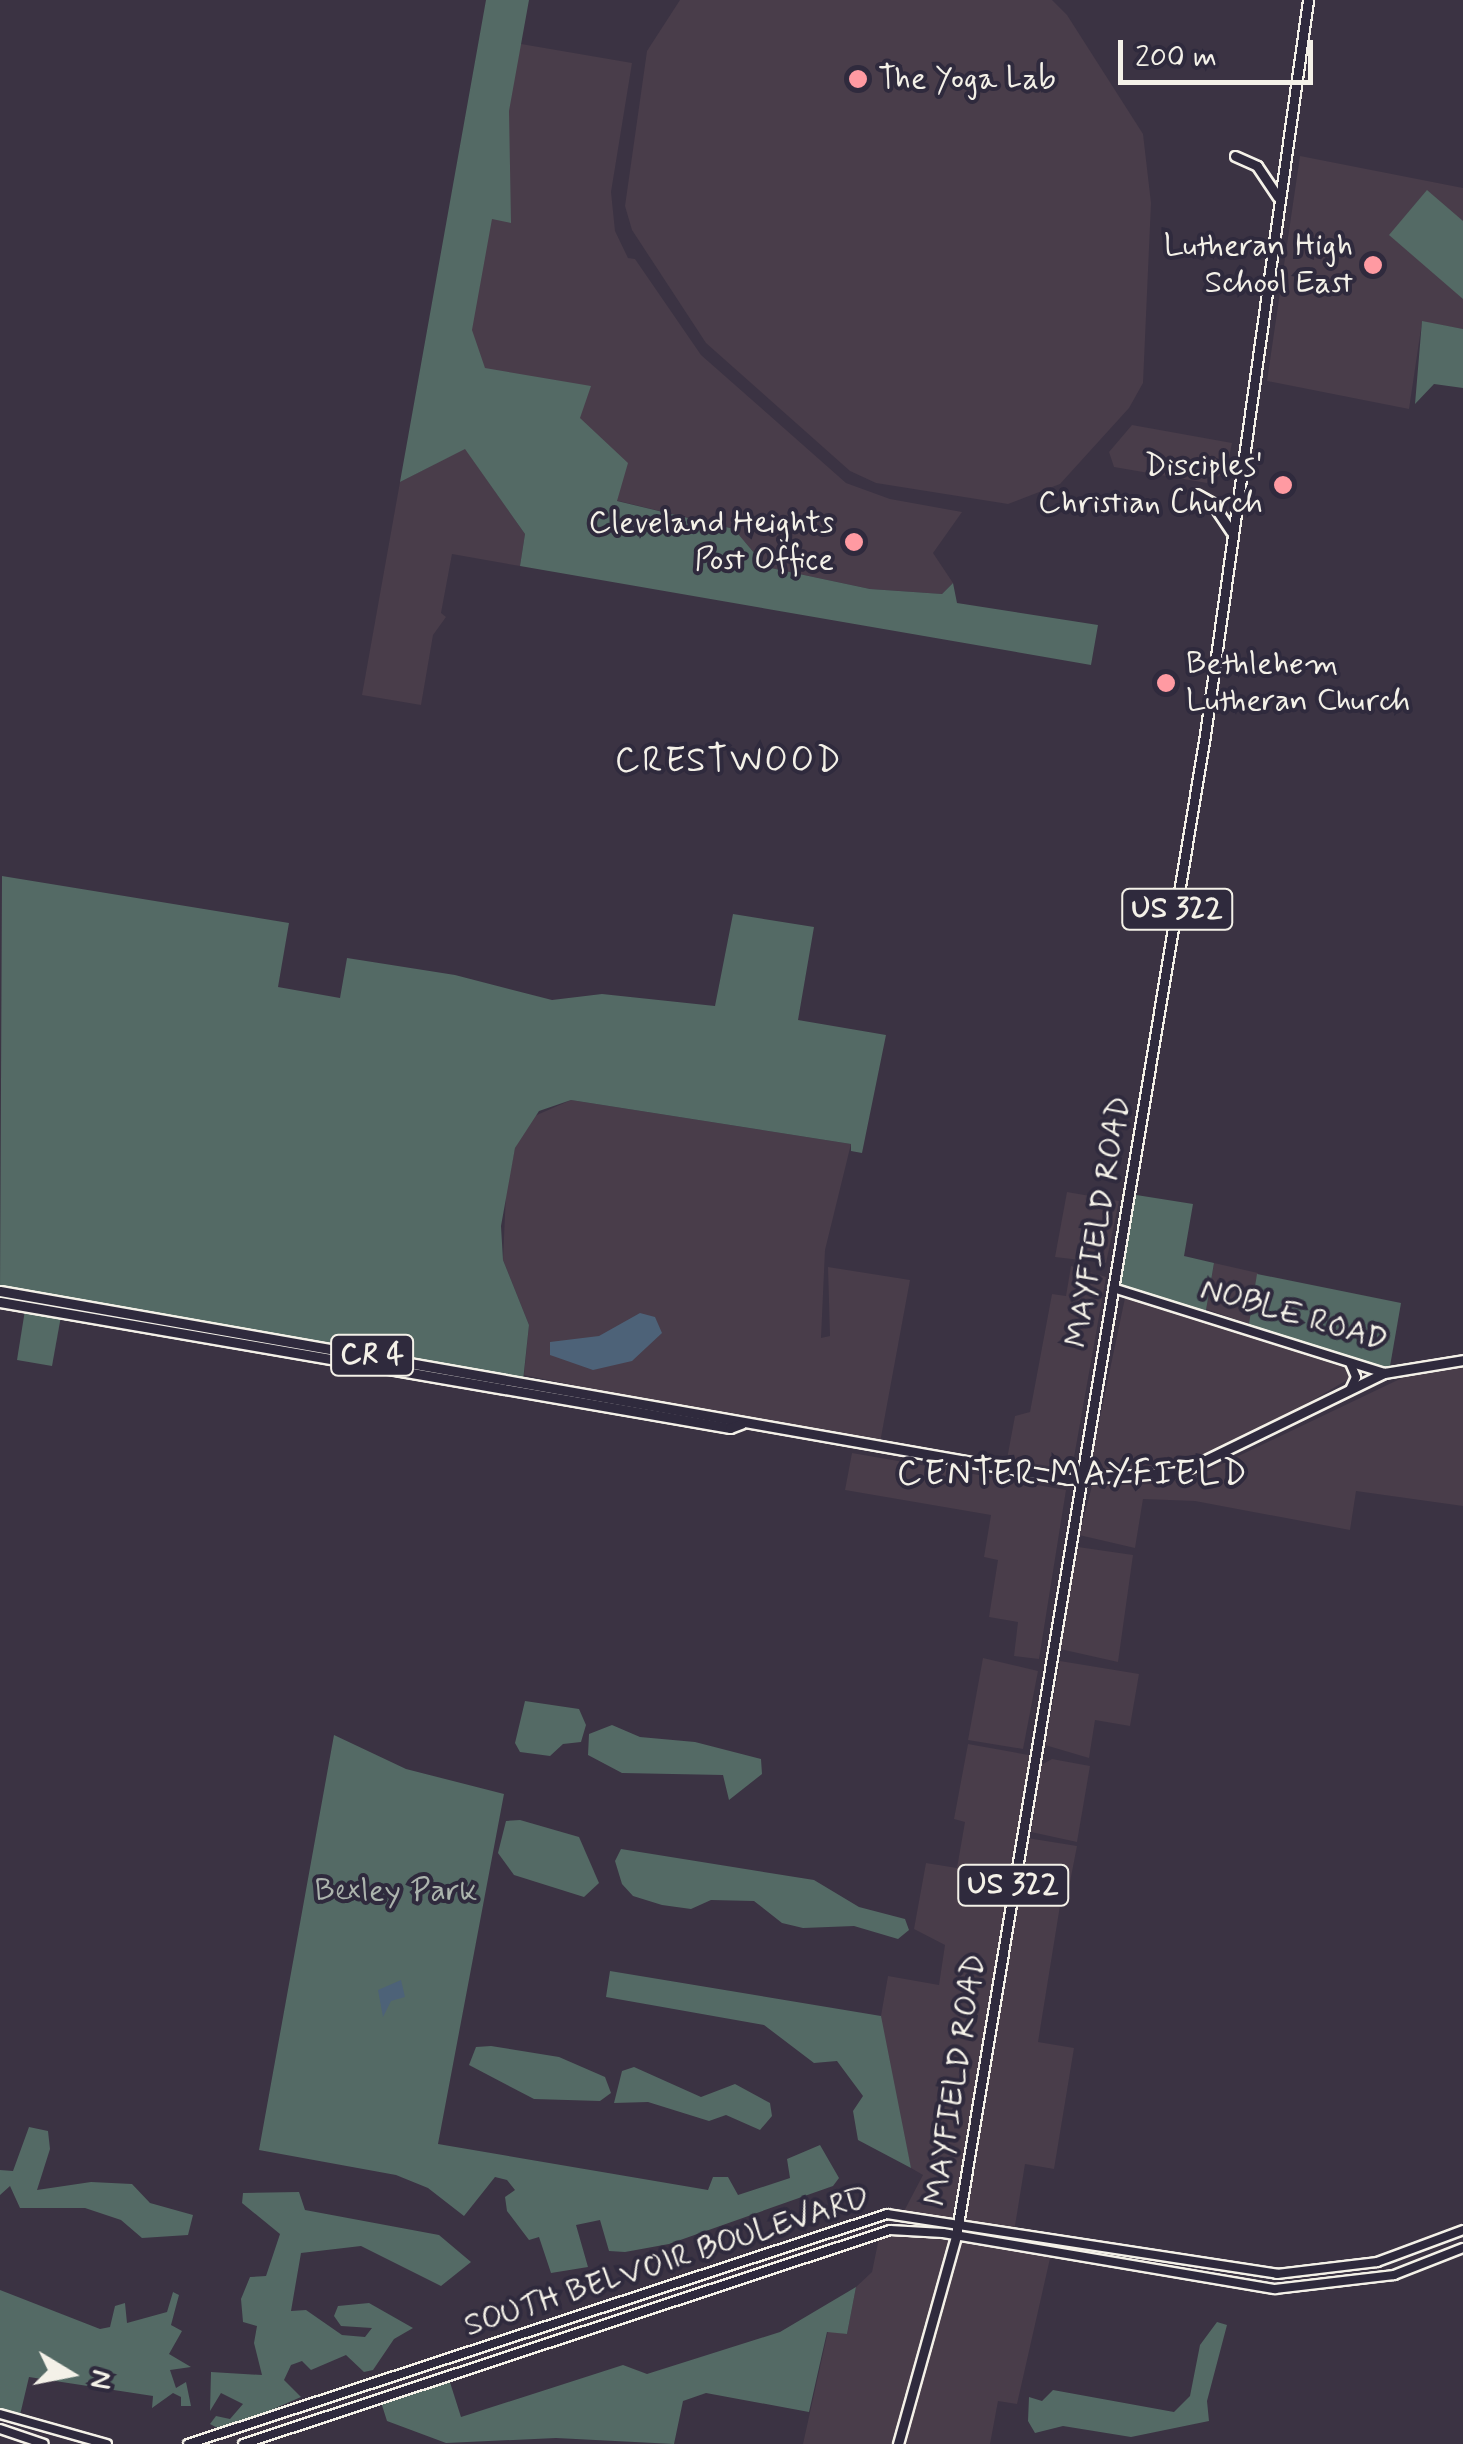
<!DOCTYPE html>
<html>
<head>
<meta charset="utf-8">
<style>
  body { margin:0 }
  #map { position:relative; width:1463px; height:2444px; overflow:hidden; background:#3b3343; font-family:Mynerve,sans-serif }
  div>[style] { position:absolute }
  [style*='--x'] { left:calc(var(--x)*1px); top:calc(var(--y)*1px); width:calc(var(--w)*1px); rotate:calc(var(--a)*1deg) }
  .built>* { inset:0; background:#493d4a }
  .green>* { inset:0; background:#546a65 }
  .water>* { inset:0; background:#4d6278 }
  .roads { filter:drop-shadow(2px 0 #f4f1e8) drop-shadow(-2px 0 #f4f1e8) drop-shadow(0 2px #f4f1e8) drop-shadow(0 -2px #f4f1e8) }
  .minor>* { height:8px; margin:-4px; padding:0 4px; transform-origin:4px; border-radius:4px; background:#2f2a3d }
  .major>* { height:9px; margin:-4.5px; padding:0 4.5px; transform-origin:4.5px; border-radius:4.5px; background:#2f2a3d }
  .dots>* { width:28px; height:28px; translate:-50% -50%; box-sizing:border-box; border:5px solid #2f2a3d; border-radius:50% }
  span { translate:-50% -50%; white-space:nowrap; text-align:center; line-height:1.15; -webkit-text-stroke:8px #2f2a3d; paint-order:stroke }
  .shield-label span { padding:2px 8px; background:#2f2a3d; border:2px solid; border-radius:8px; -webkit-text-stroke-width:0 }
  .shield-label { font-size:30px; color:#f4f1e8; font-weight:700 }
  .poi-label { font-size:32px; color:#f4f1e8 }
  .left { translate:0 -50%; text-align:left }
  .right { translate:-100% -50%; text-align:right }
  .street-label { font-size:32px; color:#f4f1e8 }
  .park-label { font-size:32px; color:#acb4ad }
  .neighbourhood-label { font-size:35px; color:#f4f1e8; letter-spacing:2.5px }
  .north { position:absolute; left:20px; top:2324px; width:100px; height:100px; -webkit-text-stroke:8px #2f2a3d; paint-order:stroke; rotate:100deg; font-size:28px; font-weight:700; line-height:40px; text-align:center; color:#f4f1e8 }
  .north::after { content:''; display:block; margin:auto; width:35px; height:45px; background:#f4f1e8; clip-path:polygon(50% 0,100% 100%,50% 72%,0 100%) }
  .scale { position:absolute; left:1118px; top:40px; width:195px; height:45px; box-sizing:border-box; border:5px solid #f4f1e8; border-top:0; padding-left:12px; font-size:30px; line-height:35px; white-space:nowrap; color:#f4f1e8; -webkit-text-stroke:8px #2f2a3d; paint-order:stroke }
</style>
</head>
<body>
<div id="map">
  <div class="built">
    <i style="clip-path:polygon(680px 0,1052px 0,1067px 15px,1143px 134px,1151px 203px,1143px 383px,1129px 408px,1060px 484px,1008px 504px,876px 483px,850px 471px,706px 343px,632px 230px,625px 206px,647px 51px)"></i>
    <i style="clip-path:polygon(504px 41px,632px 63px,611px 192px,615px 231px,628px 258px,635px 259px,701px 355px,846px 483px,890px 499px,962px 512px,933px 553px,953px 583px,942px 594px,870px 589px,766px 567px,734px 529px,557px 486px,446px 361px)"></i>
    <i style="clip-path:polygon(1300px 156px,1463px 188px,1463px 329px,1422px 322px,1409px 409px,1267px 381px)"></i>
    <i style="clip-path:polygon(1132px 425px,1232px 443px,1226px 472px,1207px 483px,1114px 467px,1109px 452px)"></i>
    <i style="clip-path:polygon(465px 448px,525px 534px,520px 566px,452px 554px,441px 613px,446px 617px,433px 635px,421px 705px,362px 695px,400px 482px)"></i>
    <i style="clip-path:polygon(571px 1100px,851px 1144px,825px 1250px,821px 1338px,830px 1336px,828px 1267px,910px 1280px,879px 1448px,524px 1375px,529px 1325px,503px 1260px,506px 1192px,515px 1148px,530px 1118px)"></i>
    <i style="clip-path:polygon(1067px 1192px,1119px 1201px,1106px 1263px,1055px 1257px)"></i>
    <i style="clip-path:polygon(1214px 1263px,1258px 1273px,1249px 1324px,1206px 1309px)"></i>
    <i style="clip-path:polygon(1071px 1266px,1106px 1277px,1073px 1463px,1065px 1469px,1007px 1459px,1015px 1416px,1030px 1412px,1052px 1294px,1066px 1296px)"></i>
    <i style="clip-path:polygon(1125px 1298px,1170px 1311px,1172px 1305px,1296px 1346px,1296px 1352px,1349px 1369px,1352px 1377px,1291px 1413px,1294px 1419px,1172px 1474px,1170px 1467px,1098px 1470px,1091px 1460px)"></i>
    <i style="clip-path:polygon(1463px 1360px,1463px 1506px,1356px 1491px,1350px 1530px,1195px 1501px,1143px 1499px,1135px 1548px,1079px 1535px,1092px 1486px,1154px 1484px,1201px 1474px,1404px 1377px,1406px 1369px)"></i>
    <i style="clip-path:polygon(852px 1453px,1066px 1490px,1039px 1659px,1014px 1656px,1018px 1622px,989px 1617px,998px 1560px,984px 1557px,991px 1515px,845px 1490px)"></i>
    <i style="clip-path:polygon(1078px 1547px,1133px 1555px,1118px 1662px,1060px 1649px)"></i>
    <i style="clip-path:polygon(983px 1658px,1038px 1671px,1023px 1749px,968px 1740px)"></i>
    <i style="clip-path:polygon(1060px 1661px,1139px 1674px,1130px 1726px,1095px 1720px,1089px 1758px,1045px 1745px)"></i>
    <i style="clip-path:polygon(968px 1744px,1034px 1756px,1021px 1837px,1077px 1846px,1069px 1887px,1063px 1887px,1038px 2042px,1074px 2048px,1054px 2169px,1025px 2164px,1014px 2232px,902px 2215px,923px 2175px,911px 2168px,879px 2027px,888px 1976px,939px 1985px,945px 1945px,914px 1929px,926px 1863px,957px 1868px,965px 1822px,954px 1819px)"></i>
    <i style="clip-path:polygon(1052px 1759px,1090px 1766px,1077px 1842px,1031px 1832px,1041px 1765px)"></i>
    <i style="clip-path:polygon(906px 2228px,1051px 2254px,1017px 2404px,998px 2401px,990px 2444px,803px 2444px,828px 2331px,847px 2334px,856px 2287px,872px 2272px,880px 2233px)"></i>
  </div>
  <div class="green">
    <i style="clip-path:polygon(486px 0,529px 0,509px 111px,511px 223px,492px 219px,472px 330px,485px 368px,591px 386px,580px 418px,628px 463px,617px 501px,734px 529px,766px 567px,870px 589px,942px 594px,953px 583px,957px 603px,1098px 625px,1091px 665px,520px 566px,525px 534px,465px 449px,400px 482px)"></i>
    <i style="clip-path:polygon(1427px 190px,1463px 221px,1463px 299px,1389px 235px)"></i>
    <i style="clip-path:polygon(1422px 321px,1463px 329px,1463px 388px,1434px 384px,1415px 404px)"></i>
    <i style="clip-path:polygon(2px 876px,289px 923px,278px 987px,340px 998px,347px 958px,455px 975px,552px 1000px,602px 994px,715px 1006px,733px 914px,814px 927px,798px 1020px,886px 1035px,862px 1153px,851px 1151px,851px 1144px,571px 1100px,539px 1111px,515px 1148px,501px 1226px,503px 1260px,529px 1325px,523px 1381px,0 1291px)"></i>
    <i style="clip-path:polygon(1130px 1194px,1193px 1204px,1184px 1256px,1214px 1263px,1205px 1316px,1113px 1288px)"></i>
    <i style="clip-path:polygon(1257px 1274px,1401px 1303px,1389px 1372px,1248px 1330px)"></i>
    <i style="clip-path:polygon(25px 1310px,61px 1316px,52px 1366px,17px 1360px)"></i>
    <i style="clip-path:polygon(525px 1701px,579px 1709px,586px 1725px,581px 1742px,563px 1744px,550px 1756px,520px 1752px,515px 1743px)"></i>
    <i style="clip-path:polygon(612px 1725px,640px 1737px,695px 1742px,761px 1759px,762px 1774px,729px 1800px,723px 1775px,622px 1773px,588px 1755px,589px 1734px)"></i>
    <i style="clip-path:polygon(334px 1735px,406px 1769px,504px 1794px,438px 2144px,708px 2190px,713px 2177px,728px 2177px,738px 2195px,790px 2178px,787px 2159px,820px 2145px,839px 2178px,833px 2186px,669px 2244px,625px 2252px,609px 2251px,600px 2220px,576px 2225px,588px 2267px,551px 2273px,539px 2237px,529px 2240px,507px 2211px,505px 2197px,515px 2190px,507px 2180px,495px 2177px,464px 2216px,428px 2188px,396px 2175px,259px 2150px)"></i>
    <i style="clip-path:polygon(520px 1820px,579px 1837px,599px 1883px,584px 1897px,514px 1875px,498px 1853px,506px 1821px)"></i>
    <i style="clip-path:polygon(621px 1849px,814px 1880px,859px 1907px,905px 1919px,909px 1930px,898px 1939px,854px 1926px,803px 1928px,782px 1923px,754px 1901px,711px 1900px,691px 1909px,662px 1905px,633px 1896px,622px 1884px,615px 1861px)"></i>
    <i style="clip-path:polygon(610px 1971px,881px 2016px,911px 2168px,858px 2140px,853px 2111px,863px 2096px,837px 2061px,814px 2063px,764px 2025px,606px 1997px)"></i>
    <i style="clip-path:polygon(491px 2046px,559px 2057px,605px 2077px,611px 2093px,600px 2101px,534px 2099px,469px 2065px,476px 2047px)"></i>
    <i style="clip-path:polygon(634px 2067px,701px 2097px,735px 2084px,770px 2103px,772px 2116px,760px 2130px,726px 2115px,709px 2121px,648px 2102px,614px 2103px,622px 2071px)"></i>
    <i style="clip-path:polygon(29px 2127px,48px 2131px,50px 2149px,37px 2190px,91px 2182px,132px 2184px,150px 2203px,193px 2215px,188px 2235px,142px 2238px,121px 2220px,85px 2208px,20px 2208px,10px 2186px,0 2195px,0 2170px,13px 2171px)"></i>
    <i style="clip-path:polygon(299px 2192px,305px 2210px,439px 2235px,471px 2262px,441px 2286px,361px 2246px,301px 2253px,291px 2311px,306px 2310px,342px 2335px,365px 2337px,372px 2328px,341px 2326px,334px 2316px,338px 2306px,369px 2303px,413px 2328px,394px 2339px,373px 2370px,364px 2372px,346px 2355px,311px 2370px,302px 2361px,291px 2365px,284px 2380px,301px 2397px,223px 2431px,210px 2424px,216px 2416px,230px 2419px,243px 2404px,221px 2393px,210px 2411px,211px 2372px,262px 2375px,254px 2343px,257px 2326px,243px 2322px,241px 2299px,250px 2277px,266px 2276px,280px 2234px,242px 2203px,243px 2193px)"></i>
    <i style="clip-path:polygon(856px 2287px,847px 2334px,827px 2332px,809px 2412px,706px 2393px,683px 2401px,674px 2444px,556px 2438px,446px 2443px,387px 2421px,380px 2399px,448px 2376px,461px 2417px,623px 2365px,647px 2374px,780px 2332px)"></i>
    <i style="clip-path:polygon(0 2290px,100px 2329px,110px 2327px,115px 2306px,125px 2303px,127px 2323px,167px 2312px,173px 2292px,179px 2295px,171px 2325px,182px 2331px,169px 2354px,191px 2367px,170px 2370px,176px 2388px,186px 2382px,191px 2406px,181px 2406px,181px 2397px,173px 2393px,152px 2408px,153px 2396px,29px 2377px,20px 2415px,0 2409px)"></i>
    <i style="clip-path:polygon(1217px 2322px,1227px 2325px,1207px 2401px,1209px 2421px,1131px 2437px,1063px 2426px,1035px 2433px,1028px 2421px,1029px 2397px,1042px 2401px,1053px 2390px,1174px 2412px,1190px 2396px,1200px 2345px)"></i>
  </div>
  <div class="water">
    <i style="clip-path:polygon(640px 1313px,655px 1317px,662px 1333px,632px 1361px,593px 1370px,550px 1355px,550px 1342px,599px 1336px)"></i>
    <i style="clip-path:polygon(401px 1980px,405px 1997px,391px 2001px,383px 2017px,378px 1990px)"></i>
  </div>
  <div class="roads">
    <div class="minor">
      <i style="--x:1113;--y:1288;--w:284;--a:17.4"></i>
      <i style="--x:1350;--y:1390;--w:14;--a:-65"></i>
      <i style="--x:1356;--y:1377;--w:15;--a:-113"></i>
      <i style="--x:0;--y:2414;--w:111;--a:15.7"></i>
      <i style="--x:0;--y:2429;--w:46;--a:18.8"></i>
      <i style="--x:188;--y:2444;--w:736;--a:-18.21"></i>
      <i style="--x:887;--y:2214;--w:395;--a:8.7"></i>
      <i style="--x:1277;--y:2274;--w:101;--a:-6.8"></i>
      <i style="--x:1377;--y:2262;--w:92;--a:-20.4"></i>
      <i style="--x:243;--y:2444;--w:681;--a:-18.3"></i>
      <i style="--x:890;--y:2230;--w:53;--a:3.2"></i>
      <i style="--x:943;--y:2233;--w:337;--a:9.6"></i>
      <i style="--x:1275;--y:2289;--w:120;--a:-6.7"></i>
      <i style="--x:1394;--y:2275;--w:74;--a:-21.4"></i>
    </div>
    <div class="major">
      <i style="--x:1235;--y:156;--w:24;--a:24"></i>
      <i style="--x:1257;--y:166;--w:37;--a:56"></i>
      <i style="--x:1196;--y:494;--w:18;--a:29"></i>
      <i style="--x:1212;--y:503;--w:34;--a:56"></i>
      <i style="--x:0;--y:1291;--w:1084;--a:9.98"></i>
      <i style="--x:1068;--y:1479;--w:113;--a:-3.5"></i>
      <i style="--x:1181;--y:1472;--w:226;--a:-26"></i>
      <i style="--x:1384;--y:1373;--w:80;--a:-9.3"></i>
      <i style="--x:0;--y:1302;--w:741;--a:9.79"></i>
      <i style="--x:730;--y:1428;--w:12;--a:-20"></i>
      <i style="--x:898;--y:2444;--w:216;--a:-74.4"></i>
      <i style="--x:956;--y:2236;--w:1522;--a:-80.58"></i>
      <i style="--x:1205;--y:735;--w:742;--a:-82.02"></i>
    </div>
  </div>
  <div class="dots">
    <i style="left:858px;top:79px;background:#ff9aa2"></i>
    <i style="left:1373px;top:265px;background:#ff9aa2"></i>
    <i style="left:1283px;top:485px;background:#ff9aa2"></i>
    <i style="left:854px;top:542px;background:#ff9aa2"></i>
    <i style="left:1166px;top:683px;background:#ff9aa2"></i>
  </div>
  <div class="shield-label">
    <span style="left:1177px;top:909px">US 322</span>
    <span style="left:372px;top:1355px">CR 4</span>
    <span style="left:1013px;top:1885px">US 322</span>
  </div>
  <div class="poi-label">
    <span class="left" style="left:878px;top:79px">The Yoga Lab</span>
    <span class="right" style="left:1353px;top:265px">Lutheran High<br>School East</span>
    <span class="right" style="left:1263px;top:485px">Disciples'<br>Christian Church</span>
    <span class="right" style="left:834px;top:542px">Cleveland Heights<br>Post Office</span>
    <span class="left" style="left:1186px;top:683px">Bethlehem<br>Lutheran Church</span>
  </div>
  <div class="street-label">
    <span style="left:1099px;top:1222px;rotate:-80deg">MAYFIELD ROAD</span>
    <span style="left:1294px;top:1315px;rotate:16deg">NOBLE ROAD</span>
    <span style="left:956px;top:2080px;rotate:-81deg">MAYFIELD ROAD</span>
    <span style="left:667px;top:2262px;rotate:-18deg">SOUTH BELVOIR BOULEVARD</span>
  </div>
  <div class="park-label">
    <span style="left:396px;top:1891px">Bexley Park</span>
  </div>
  <div class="neighbourhood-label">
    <span style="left:729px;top:761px">CRESTWOOD</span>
    <span style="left:1073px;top:1474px">CENTER MAYFIELD</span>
  </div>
  <div class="north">N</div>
  <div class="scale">200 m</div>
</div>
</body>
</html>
